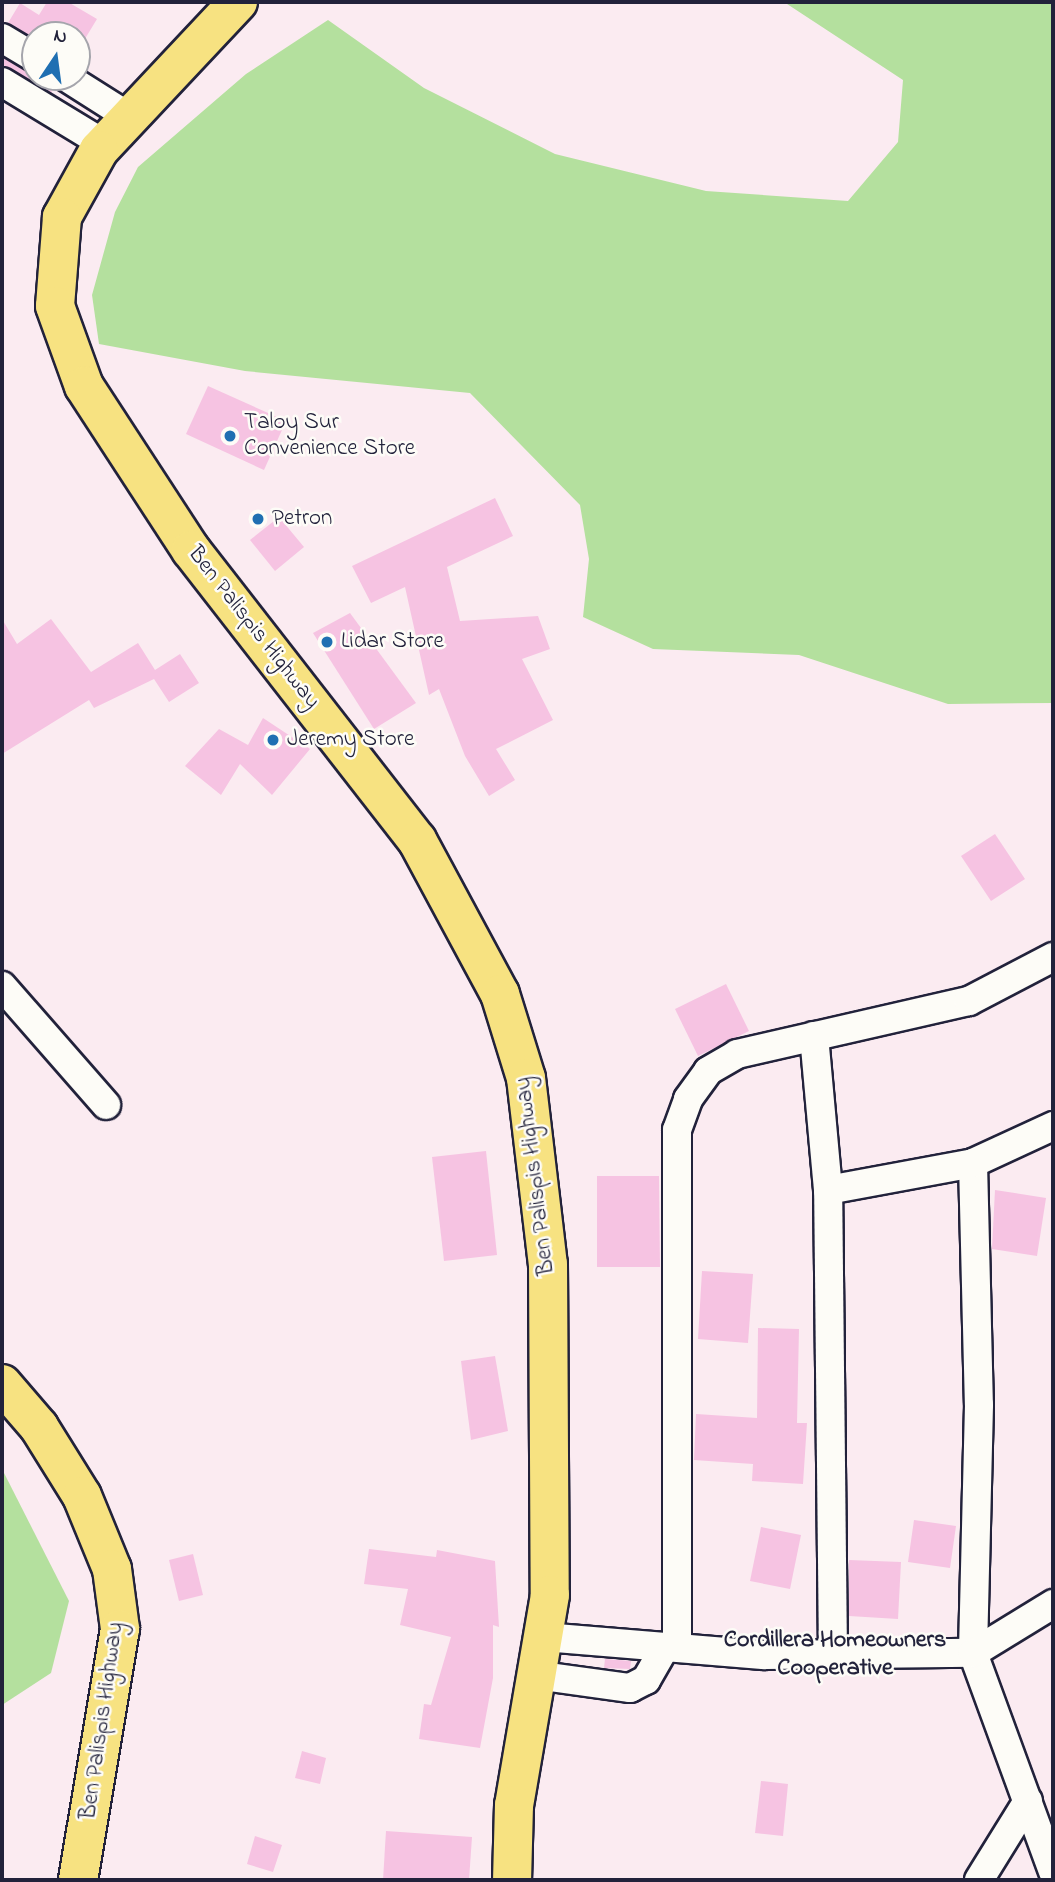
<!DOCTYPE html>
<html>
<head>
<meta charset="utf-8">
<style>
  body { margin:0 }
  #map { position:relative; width:1055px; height:1882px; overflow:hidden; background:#fbebf1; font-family:"Indie Flower",sans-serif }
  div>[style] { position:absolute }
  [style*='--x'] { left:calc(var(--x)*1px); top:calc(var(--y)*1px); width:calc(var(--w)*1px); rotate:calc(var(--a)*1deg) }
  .green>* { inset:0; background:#b4e09e }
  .building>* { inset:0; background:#f6c3e2 }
  .roads { filter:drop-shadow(2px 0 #22223b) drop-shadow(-2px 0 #22223b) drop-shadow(0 2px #22223b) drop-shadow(0 -2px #22223b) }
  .minor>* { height:28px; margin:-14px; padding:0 14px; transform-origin:14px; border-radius:14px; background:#fdfcf7 }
  .primary>* { height:38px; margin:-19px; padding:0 19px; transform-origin:19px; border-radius:19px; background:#f7e281 }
  .dots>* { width:19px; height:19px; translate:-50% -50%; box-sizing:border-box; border:4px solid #fdfcf7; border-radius:50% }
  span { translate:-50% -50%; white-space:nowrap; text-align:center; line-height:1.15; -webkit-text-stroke:5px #fdfcf7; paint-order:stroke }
  .poi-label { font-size:23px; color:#22223b }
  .left { translate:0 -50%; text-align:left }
  .street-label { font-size:23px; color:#22223b }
  .neighbourhood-label { font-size:24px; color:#22223b; font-weight:700 }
  .frame { position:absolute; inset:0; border:4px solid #22223b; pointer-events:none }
  .north { position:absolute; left:21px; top:21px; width:70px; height:70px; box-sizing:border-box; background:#fdfcf7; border:2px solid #a5a5ac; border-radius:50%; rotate:13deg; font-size:19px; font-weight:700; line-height:28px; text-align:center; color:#22223b }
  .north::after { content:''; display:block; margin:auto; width:24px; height:32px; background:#1f6fb2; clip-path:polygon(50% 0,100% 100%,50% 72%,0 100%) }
</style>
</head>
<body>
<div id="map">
  <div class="green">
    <i style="clip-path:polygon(784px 2px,1053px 2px,1053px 703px,948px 704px,799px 655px,653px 649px,583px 617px,589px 559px,580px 505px,470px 393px,245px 371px,99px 344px,92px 295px,115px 212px,138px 167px,246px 74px,328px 20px,424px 88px,555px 154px,706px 191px,848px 201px,898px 142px,903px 80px)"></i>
    <i style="clip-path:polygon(2px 1469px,69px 1601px,51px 1673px,2px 1705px)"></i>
  </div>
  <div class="building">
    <i style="clip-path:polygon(47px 2px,68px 2px,97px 19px,77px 52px,77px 35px,35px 39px,8px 23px,20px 3px,39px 15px)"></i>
    <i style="clip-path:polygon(2px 57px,35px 77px,49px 77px,52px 93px,2px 65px)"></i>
    <i style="clip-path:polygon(208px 386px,286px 421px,264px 470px,186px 434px)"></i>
    <i style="clip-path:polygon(495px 498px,513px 536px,447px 567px,460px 621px,538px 616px,550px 649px,522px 659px,553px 720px,496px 749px,515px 780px,489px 796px,465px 756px,439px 689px,429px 695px,405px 587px,371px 603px,352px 566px)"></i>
    <i style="clip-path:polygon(279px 517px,304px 547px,275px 571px,250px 540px)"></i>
    <i style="clip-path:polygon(350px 613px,416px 703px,374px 729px,313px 633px)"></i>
    <i style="clip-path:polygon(2px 619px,17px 644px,51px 619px,91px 672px,138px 643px,155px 670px,180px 654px,199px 683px,169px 702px,154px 679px,94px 708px,89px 700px,2px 754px)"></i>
    <i style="clip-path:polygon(263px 718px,310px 749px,272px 795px,240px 764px,221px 795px,185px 766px,219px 729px,248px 745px)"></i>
    <i style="clip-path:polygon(995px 834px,1025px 879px,991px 901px,961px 856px)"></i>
    <i style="clip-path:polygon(726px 984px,749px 1031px,698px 1056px,675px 1009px)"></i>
    <i style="clip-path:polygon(486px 1151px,497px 1255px,444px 1261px,432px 1157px)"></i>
    <i style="clip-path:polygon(597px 1176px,659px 1176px,660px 1267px,597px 1267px)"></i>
    <i style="clip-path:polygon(995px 1190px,1046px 1198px,1037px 1256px,992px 1249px)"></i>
    <i style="clip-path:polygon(702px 1271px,753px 1274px,748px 1343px,698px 1339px)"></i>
    <i style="clip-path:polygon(758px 1328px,799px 1329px,797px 1423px,807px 1423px,803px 1484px,752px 1481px,753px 1464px,694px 1460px,696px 1414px,757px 1418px)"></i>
    <i style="clip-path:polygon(495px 1356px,508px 1431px,471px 1440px,461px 1361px)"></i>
    <i style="clip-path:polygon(914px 1520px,956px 1526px,950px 1568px,908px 1562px)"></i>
    <i style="clip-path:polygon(761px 1527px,801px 1535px,790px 1589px,750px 1581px)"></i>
    <i style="clip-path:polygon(369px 1549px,436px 1557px,437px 1550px,495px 1561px,499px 1627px,493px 1625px,493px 1678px,480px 1748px,419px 1739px,424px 1704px,431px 1705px,451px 1637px,400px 1625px,408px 1589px,364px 1584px)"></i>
    <i style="clip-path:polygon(193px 1554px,203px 1595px,179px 1601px,169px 1560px)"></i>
    <i style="clip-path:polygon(849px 1560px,901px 1562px,898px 1619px,849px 1616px)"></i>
    <i style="clip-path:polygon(605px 1659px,631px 1661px,630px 1669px,604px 1668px)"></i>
    <i style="clip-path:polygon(302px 1751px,326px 1758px,320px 1784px,295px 1778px)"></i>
    <i style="clip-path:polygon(761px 1781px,788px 1784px,783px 1836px,755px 1833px)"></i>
    <i style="clip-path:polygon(386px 1831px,472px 1837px,469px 1880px,383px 1880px)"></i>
    <i style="clip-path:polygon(255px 1836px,282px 1845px,273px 1872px,247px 1864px)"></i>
  </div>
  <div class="roads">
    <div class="minor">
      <i style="--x:2;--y:38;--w:39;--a:31"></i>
      <i style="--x:66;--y:77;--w:75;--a:32.4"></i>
      <i style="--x:2;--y:82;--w:119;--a:31.3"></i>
      <i style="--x:2;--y:986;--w:158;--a:48.8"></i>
      <i style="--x:814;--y:1036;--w:155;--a:84.8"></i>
      <i style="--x:973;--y:1163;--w:242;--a:88.6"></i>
      <i style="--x:979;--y:1405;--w:248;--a:91.4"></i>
      <i style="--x:973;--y:1653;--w:233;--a:69.9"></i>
      <i style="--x:544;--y:1637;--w:222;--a:4.7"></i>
      <i style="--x:765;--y:1655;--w:208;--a:-0.6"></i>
      <i style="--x:973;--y:1653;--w:94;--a:-31.5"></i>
      <i style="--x:677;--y:1647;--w:517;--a:-90"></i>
      <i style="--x:677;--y:1130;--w:33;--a:-70"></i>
      <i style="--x:688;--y:1099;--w:34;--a:-54"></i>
      <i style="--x:708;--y:1071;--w:34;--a:-30"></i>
      <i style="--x:737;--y:1054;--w:238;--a:-12.9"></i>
      <i style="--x:969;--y:1001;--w:95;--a:-27.6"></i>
      <i style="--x:833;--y:1655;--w:465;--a:-90.6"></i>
      <i style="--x:828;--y:1190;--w:147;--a:-10.5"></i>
      <i style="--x:973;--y:1163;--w:88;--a:-24.8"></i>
      <i style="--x:535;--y:1675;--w:96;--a:7.8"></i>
      <i style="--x:630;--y:1688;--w:18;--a:-27"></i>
      <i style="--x:646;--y:1680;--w:38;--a:-60"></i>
      <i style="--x:979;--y:1880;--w:93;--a:-58.2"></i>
    </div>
    <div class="primary">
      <i style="--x:238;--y:2;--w:203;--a:133.2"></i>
      <i style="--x:99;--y:150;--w:77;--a:118.9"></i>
      <i style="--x:62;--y:217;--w:89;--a:94.5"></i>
      <i style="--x:55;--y:306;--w:85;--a:70.1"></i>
      <i style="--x:84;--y:386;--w:196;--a:56.9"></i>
      <i style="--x:191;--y:550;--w:368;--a:52.1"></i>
      <i style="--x:417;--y:840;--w:175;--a:61.7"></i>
      <i style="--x:500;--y:994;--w:88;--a:72.8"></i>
      <i style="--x:526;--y:1078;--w:187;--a:83.3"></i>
      <i style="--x:548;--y:1264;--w:331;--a:89.7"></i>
      <i style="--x:550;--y:1595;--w:213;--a:99.7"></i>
      <i style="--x:514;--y:1805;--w:75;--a:91.5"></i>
      <i style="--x:2;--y:1384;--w:57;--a:49.3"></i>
      <i style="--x:39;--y:1427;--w:81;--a:58.1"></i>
      <i style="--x:82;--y:1496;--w:79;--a:67.7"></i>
      <i style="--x:112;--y:1569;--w:61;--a:82.4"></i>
      <i style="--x:120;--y:1629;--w:254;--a:99.5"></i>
    </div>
  </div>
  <div class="dots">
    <i style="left:230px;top:436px;background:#1f6fb2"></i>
    <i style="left:258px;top:519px;background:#1f6fb2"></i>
    <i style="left:327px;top:642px;background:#1f6fb2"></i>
    <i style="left:273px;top:740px;background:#1f6fb2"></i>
  </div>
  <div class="poi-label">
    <span class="left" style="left:244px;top:436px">Taloy Sur<br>Convenience Store</span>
    <span class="left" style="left:272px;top:519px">Petron</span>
    <span class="left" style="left:341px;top:642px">Lidar Store</span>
    <span class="left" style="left:287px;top:740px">Jeremy Store</span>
  </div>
  <div class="street-label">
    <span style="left:253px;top:628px;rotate:52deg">Ben Palispis Highway</span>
    <span style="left:536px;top:1176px;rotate:-97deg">Ben Palispis Highway</span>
    <span style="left:103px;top:1721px;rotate:-82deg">Ben Palispis Highway</span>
  </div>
  <div class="neighbourhood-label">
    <span style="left:835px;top:1655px">Cordillera Homeowners<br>Cooperative</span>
  </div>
  <div class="frame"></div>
  <div class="north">N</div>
</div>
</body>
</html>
